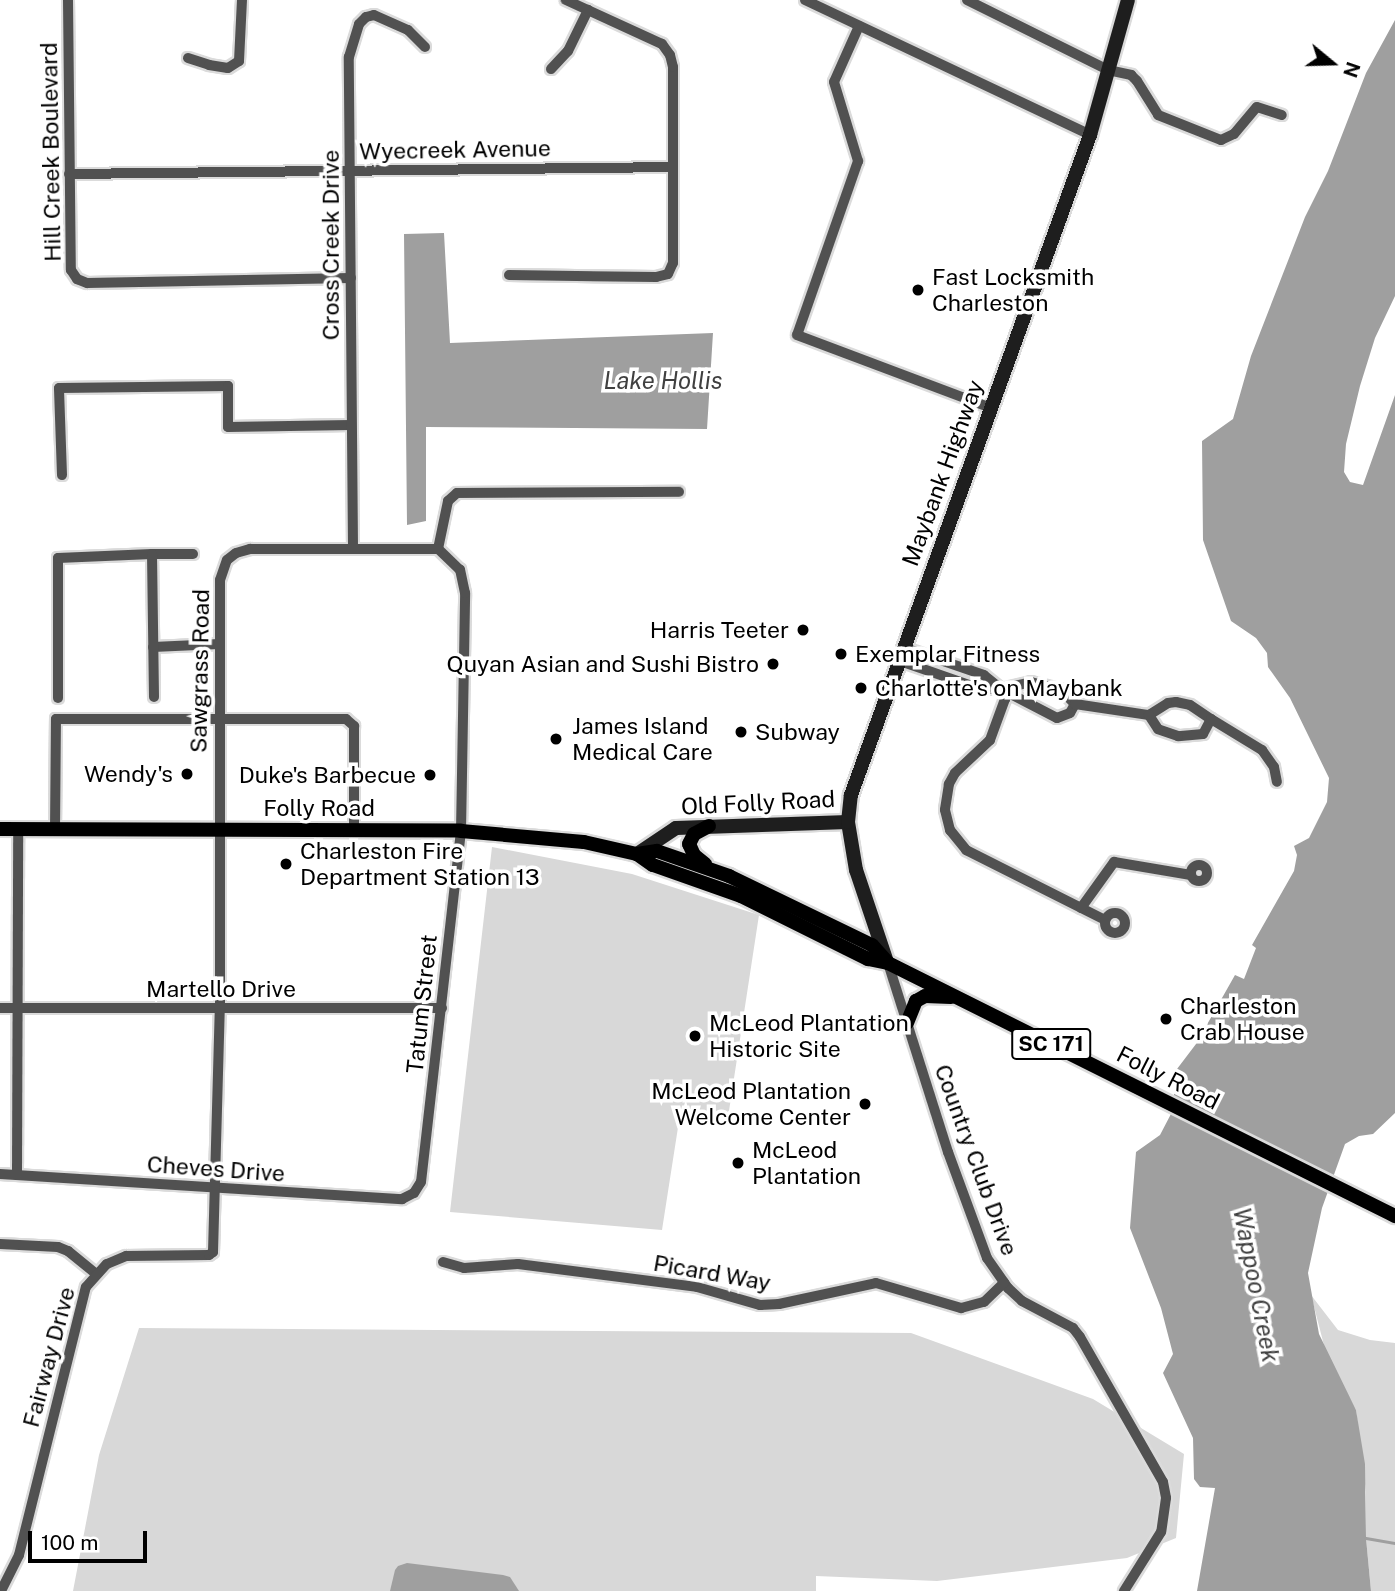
<!DOCTYPE html>
<html>
<head>
<meta charset="utf-8">
<style>
  body { margin:0 }
  #map { position:relative; width:1395px; height:1591px; overflow:hidden; background:#fff; font-family:"Public Sans",sans-serif }
  div>[style] { position:absolute }
  [style*='--x'] { left:calc(var(--x)*1px); top:calc(var(--y)*1px); width:calc(var(--w)*1px); rotate:calc(var(--a)*1deg) }
  .green>* { inset:0; background:#d8d8d8 }
  .water>* { inset:0; background:#9f9f9f }
  .stream>* { height:2.5px; margin:-1.25px; padding:0 1.25px; transform-origin:1.25px; border-radius:1.25px; background:#9f9f9f }
  .roads { filter:drop-shadow(2px 0 #dbdbdb) drop-shadow(-2px 0 #dbdbdb) drop-shadow(0 2px #dbdbdb) drop-shadow(0 -2px #dbdbdb) }
  .street>* { height:10px; margin:-5px; padding:0 5px; transform-origin:5px; border-radius:5px; background:#515151 }
  .street>.ring { margin:-5px; padding:0; box-sizing:content-box; background:none; border:10px solid #515151; border-radius:50% }
  .secondary>* { height:14px; margin:-7px; padding:0 7px; transform-origin:7px; border-radius:7px; background:#1e1e1e }
  .primary>* { height:14px; margin:-7px; padding:0 7px; transform-origin:7px; border-radius:7px; background:#000 }
  .dots>* { width:19px; height:19px; translate:-50% -50%; box-sizing:border-box; border:4px solid #fff; border-radius:50% }
  span { translate:-50% -50%; white-space:nowrap; text-align:center; line-height:1.15; -webkit-text-stroke:7px #fff; paint-order:stroke }
  .shield-label span { padding:2px 5px; background:#fff; border:2px solid; border-radius:5px; -webkit-text-stroke-width:0 }
  .shield-label { font-size:21px; color:#000; font-weight:700 }
  .street-label { font-size:23px; color:#000 }
  .poi-label { font-size:23px; color:#000 }
  .left { translate:0 -50%; text-align:left }
  .right { translate:-100% -50%; text-align:right }
  .water-label { font-size:24px; color:#404040; font-style:italic }
  .north { position:absolute; left:1297px; top:28px; width:70px; height:70px; -webkit-text-stroke:5px #fff; paint-order:stroke; rotate:109deg; font-size:19px; font-weight:700; line-height:28px; text-align:center; color:#000 }
  .north::after { content:''; display:block; margin:auto; width:24px; height:32px; background:#000; clip-path:polygon(50% 0,100% 100%,50% 72%,0 100%) }
  .scale { position:absolute; left:28px; top:1531px; width:119px; height:32px; box-sizing:border-box; border:4px solid #000; border-top:0; padding-left:9px; font-size:21px; line-height:24px; white-space:nowrap; color:#000; -webkit-text-stroke:5px #fff; paint-order:stroke }
</style>
</head>
<body>
<div id="map">
  <div class="green">
    <i style="clip-path:polygon(492px 847px,632px 874px,759px 915px,727px 1124px,679px 1121px,662px 1230px,450px 1212px)"></i>
    <i style="clip-path:polygon(1311px 1295px,1338px 1330px,1370px 1340px,1395px 1343px,1395px 1591px,1371px 1591px,1366px 1538px,1366px 1492px,1356px 1410px,1326px 1353px)"></i>
    <i style="clip-path:polygon(139px 1328px,911px 1333px,1093px 1399px,1184px 1454px,1176px 1538px,1127px 1558px,937px 1581px,816px 1576px,816px 1591px,73px 1591px,99px 1455px)"></i>
  </div>
  <div class="water">
    <i style="clip-path:polygon(1395px 20px,1395px 296px,1375px 338px,1360px 386px,1346px 444px,1344px 472px,1350px 482px,1363px 485px,1395px 395px,1395px 1113px,1373px 1134px,1359px 1136px,1345px 1144px,1322px 1208px,1308px 1273px,1319px 1334px,1356px 1410px,1365px 1464px,1366px 1538px,1371px 1591px,1197px 1591px,1215px 1488px,1200px 1487px,1194px 1479px,1193px 1438px,1163px 1373px,1173px 1354px,1161px 1308px,1130px 1228px,1136px 1152px,1160px 1135px,1172px 1112px,1177px 1069px,1196px 1044px,1235px 975px,1244px 979px,1256px 948px,1252px 945px,1294px 871px,1297px 855px,1294px 846px,1309px 838px,1327px 802px,1329px 778px,1290px 698px,1268px 667px,1267px 653px,1256px 638px,1231px 621px,1203px 540px,1202px 441px,1233px 419px,1251px 356px,1305px 217px,1328px 171px,1366px 73px)"></i>
    <i style="clip-path:polygon(444px 233px,450px 343px,713px 333px,707px 429px,426px 427px,426px 521px,407px 525px,404px 234px)"></i>
    <i style="clip-path:polygon(407px 1563px,503px 1575px,510px 1577px,519px 1591px,390px 1591px,395px 1570px,398px 1566px)"></i>
  </div>
  <div class="stream">
    <i style="--x:1366;--y:1538;--w:29;--a:10"></i>
  </div>
  <div class="roads">
    <div class="street">
      <i style="--x:68;--y:0;--w:270;--a:89.4"></i>
      <i style="--x:71;--y:270;--w:11;--a:56"></i>
      <i style="--x:77;--y:279;--w:11;--a:22"></i>
      <i style="--x:87;--y:283;--w:264;--a:-1.1"></i>
      <i style="--x:805;--y:0;--w:315;--a:25.3"></i>
      <i style="--x:967;--y:0;--w:157;--a:26.4"></i>
      <i style="--x:1108;--y:70;--w:24;--a:12"></i>
      <i style="--x:1131;--y:75;--w:8;--a:45"></i>
      <i style="--x:1137;--y:81;--w:40;--a:58"></i>
      <i style="--x:1158;--y:115;--w:68;--a:21.6"></i>
      <i style="--x:1221;--y:140;--w:14;--a:-25"></i>
      <i style="--x:1234;--y:134;--w:35;--a:-50"></i>
      <i style="--x:1257;--y:107;--w:26;--a:18"></i>
      <i style="--x:859;--y:26;--w:61;--a:114.1"></i>
      <i style="--x:834;--y:82;--w:83;--a:73.1"></i>
      <i style="--x:858;--y:161;--w:184;--a:109.3"></i>
      <i style="--x:797;--y:335;--w:207;--a:20.6"></i>
      <i style="--x:188;--y:58;--w:22;--a:18"></i>
      <i style="--x:209;--y:65;--w:19;--a:9"></i>
      <i style="--x:228;--y:68;--w:13;--a:-32"></i>
      <i style="--x:239;--y:61;--w:61;--a:-87.2"></i>
      <i style="--x:551;--y:69;--w:25;--a:-47"></i>
      <i style="--x:568;--y:51;--w:46;--a:-64"></i>
      <i style="--x:69;--y:174;--w:604;--a:-0.66"></i>
      <i style="--x:509;--y:275;--w:147;--a:0.8"></i>
      <i style="--x:656;--y:277;--w:12;--a:-14"></i>
      <i style="--x:668;--y:274;--w:12;--a:-66"></i>
      <i style="--x:673;--y:263;--w:196;--a:-90"></i>
      <i style="--x:673;--y:67;--w:12;--a:-104"></i>
      <i style="--x:670;--y:55;--w:14;--a:-126"></i>
      <i style="--x:662;--y:44;--w:106;--a:-155.4"></i>
      <i style="--x:62;--y:475;--w:87;--a:-92"></i>
      <i style="--x:59;--y:388;--w:169;--a:-0.7"></i>
      <i style="--x:228;--y:386;--w:41;--a:90"></i>
      <i style="--x:228;--y:427;--w:123;--a:-0.9"></i>
      <i style="--x:353;--y:547;--w:490;--a:-90.5"></i>
      <i style="--x:349;--y:57;--w:34;--a:-73"></i>
      <i style="--x:359;--y:24;--w:10;--a:-45"></i>
      <i style="--x:366;--y:17;--w:8;--a:-14"></i>
      <i style="--x:374;--y:15;--w:37;--a:24"></i>
      <i style="--x:408;--y:30;--w:24;--a:45"></i>
      <i style="--x:438;--y:549;--w:49;--a:-78.2"></i>
      <i style="--x:448;--y:501;--w:12;--a:-42"></i>
      <i style="--x:457;--y:493;--w:222;--a:-0.3"></i>
      <i style="--x:152;--y:554;--w:41;--a:0"></i>
      <i style="--x:153;--y:647;--w:66;--a:-2.6"></i>
      <i style="--x:900;--y:661;--w:86;--a:19.1"></i>
      <i style="--x:981;--y:689;--w:20;--a:0"></i>
      <i style="--x:1001;--y:689;--w:22;--a:-141"></i>
      <i style="--x:984;--y:675;--w:83;--a:-161.1"></i>
      <i style="--x:1031;--y:682;--w:30;--a:14"></i>
      <i style="--x:1060;--y:689;--w:21;--a:45"></i>
      <i style="--x:1075;--y:704;--w:10;--a:119"></i>
      <i style="--x:1070;--y:713;--w:14;--a:159"></i>
      <i style="--x:1057;--y:718;--w:63;--a:-152.6"></i>
      <i style="--x:1001;--y:689;--w:31;--a:-13"></i>
      <i style="--x:1001;--y:689;--w:11;--a:68"></i>
      <i style="--x:1005;--y:699;--w:44;--a:110.1"></i>
      <i style="--x:990;--y:740;--w:48;--a:136.7"></i>
      <i style="--x:955;--y:773;--w:13;--a:119"></i>
      <i style="--x:949;--y:784;--w:26;--a:99"></i>
      <i style="--x:945;--y:810;--w:21;--a:76"></i>
      <i style="--x:950;--y:830;--w:26;--a:51"></i>
      <i style="--x:966;--y:850;--w:156;--a:26.7"></i>
      <i style="--x:58;--y:698;--w:140;--a:-90"></i>
      <i style="--x:58;--y:558;--w:94;--a:-2.4"></i>
      <i style="--x:152;--y:554;--w:143;--a:89.2"></i>
      <i style="--x:1075;--y:704;--w:75;--a:8.5"></i>
      <i style="--x:1149;--y:715;--w:22;--a:-32"></i>
      <i style="--x:1168;--y:703;--w:8;--a:-7"></i>
      <i style="--x:1176;--y:702;--w:14;--a:12"></i>
      <i style="--x:1190;--y:705;--w:25;--a:34"></i>
      <i style="--x:1211;--y:719;--w:17;--a:118"></i>
      <i style="--x:1203;--y:734;--w:25;--a:175"></i>
      <i style="--x:1178;--y:736;--w:21;--a:-161"></i>
      <i style="--x:1158;--y:729;--w:17;--a:-123"></i>
      <i style="--x:1211;--y:719;--w:60;--a:31.3"></i>
      <i style="--x:1262;--y:750;--w:21;--a:55"></i>
      <i style="--x:1274;--y:767;--w:15;--a:79"></i>
      <i style="--x:55;--y:830;--w:111;--a:-89.5"></i>
      <i style="--x:56;--y:719;--w:290;--a:0"></i>
      <i style="--x:346;--y:719;--w:11;--a:41"></i>
      <i style="--x:354;--y:726;--w:105;--a:90"></i>
      <i class="ring" style="left:1191px;top:865px;width:6px;height:6px"></i>
      <i style="--x:1081;--y:908;--w:57;--a:-54.3"></i>
      <i style="--x:1114;--y:862;--w:78;--a:9.6"></i>
      <i class="ring" style="left:1105px;top:913px;width:10px;height:10px"></i>
      <i style="--x:888;--y:963;--w:198;--a:72.4"></i>
      <i style="--x:948;--y:1152;--w:113;--a:69.8"></i>
      <i style="--x:987;--y:1258;--w:37;--a:55"></i>
      <i style="--x:1008;--y:1288;--w:19;--a:43"></i>
      <i style="--x:1022;--y:1301;--w:58;--a:27.9"></i>
      <i style="--x:1073;--y:1328;--w:11;--a:52"></i>
      <i style="--x:1080;--y:1337;--w:167;--a:60.2"></i>
      <i style="--x:1163;--y:1482;--w:16;--a:79"></i>
      <i style="--x:1166;--y:1498;--w:34;--a:98"></i>
      <i style="--x:1161;--y:1532;--w:70;--a:122.1"></i>
      <i style="--x:0;--y:1008;--w:442;--a:0"></i>
      <i style="--x:0;--y:1174;--w:403;--a:3.6"></i>
      <i style="--x:402;--y:1199;--w:13;--a:-27"></i>
      <i style="--x:414;--y:1193;--w:13;--a:-58"></i>
      <i style="--x:421;--y:1182;--w:353;--a:-83.5"></i>
      <i style="--x:461;--y:831;--w:238;--a:-89"></i>
      <i style="--x:465;--y:593;--w:24;--a:-102"></i>
      <i style="--x:460;--y:570;--w:30;--a:-136"></i>
      <i style="--x:17;--y:1175;--w:346;--a:-89.8"></i>
      <i style="--x:0;--y:1244;--w:58;--a:3"></i>
      <i style="--x:58;--y:1247;--w:11;--a:22"></i>
      <i style="--x:68;--y:1251;--w:35;--a:39"></i>
      <i style="--x:443;--y:1262;--w:22;--a:16"></i>
      <i style="--x:464;--y:1268;--w:54;--a:-4.2"></i>
      <i style="--x:518;--y:1264;--w:180;--a:7.3"></i>
      <i style="--x:697;--y:1287;--w:66;--a:15.9"></i>
      <i style="--x:760;--y:1305;--w:19;--a:-3"></i>
      <i style="--x:779;--y:1304;--w:99;--a:-12.2"></i>
      <i style="--x:876;--y:1283;--w:89;--a:16.4"></i>
      <i style="--x:961;--y:1308;--w:24;--a:-15"></i>
      <i style="--x:984;--y:1302;--w:28;--a:-44"></i>
      <i style="--x:1;--y:1591;--w:40;--a:-63.4"></i>
      <i style="--x:19;--y:1555;--w:276;--a:-76"></i>
      <i style="--x:86;--y:1287;--w:31;--a:-48"></i>
      <i style="--x:107;--y:1264;--w:21;--a:-23"></i>
      <i style="--x:126;--y:1256;--w:83;--a:-0.7"></i>
      <i style="--x:209;--y:1255;--w:5;--a:-37"></i>
      <i style="--x:213;--y:1252;--w:244;--a:-88.4"></i>
      <i style="--x:220;--y:1008;--w:428;--a:-90"></i>
      <i style="--x:220;--y:580;--w:21;--a:-71"></i>
      <i style="--x:227;--y:560;--w:11;--a:-38"></i>
      <i style="--x:236;--y:553;--w:15;--a:-16"></i>
      <i style="--x:250;--y:549;--w:188;--a:0"></i>
    </div>
    <div class="secondary">
      <i style="--x:637;--y:854;--w:47;--a:-33.7"></i>
      <i style="--x:676;--y:828;--w:172;--a:-2"></i>
      <i style="--x:887;--y:962;--w:97;--a:-108.6"></i>
      <i style="--x:856;--y:870;--w:49;--a:-99.5"></i>
      <i style="--x:848;--y:822;--w:27;--a:-84"></i>
      <i style="--x:851;--y:795;--w:702;--a:-70.09"></i>
      <i style="--x:1090;--y:135;--w:140;--a:-74.3"></i>
    </div>
    <div class="primary">
      <i style="--x:0;--y:829;--w:461;--a:0.2"></i>
      <i style="--x:461;--y:831;--w:123;--a:5.1"></i>
      <i style="--x:584;--y:842;--w:54;--a:12.8"></i>
      <i style="--x:637;--y:854;--w:19;--a:35"></i>
      <i style="--x:653;--y:865;--w:93;--a:19.4"></i>
      <i style="--x:741;--y:896;--w:142;--a:26.4"></i>
      <i style="--x:868;--y:959;--w:20;--a:11"></i>
      <i style="--x:888;--y:963;--w:567;--a:26.52"></i>
      <i style="--x:637;--y:854;--w:20;--a:-9"></i>
      <i style="--x:657;--y:851;--w:76;--a:19.1"></i>
      <i style="--x:729;--y:876;--w:159;--a:25.8"></i>
      <i style="--x:872;--y:945;--w:24;--a:48"></i>
      <i style="--x:705;--y:864;--w:14;--a:-141"></i>
      <i style="--x:694;--y:855;--w:12;--a:-114"></i>
      <i style="--x:689;--y:844;--w:11;--a:-63"></i>
      <i style="--x:694;--y:834;--w:17;--a:-28"></i>
      <i style="--x:907;--y:1023;--w:24;--a:-68"></i>
      <i style="--x:916;--y:1001;--w:10;--a:-29"></i>
      <i style="--x:925;--y:996;--w:26;--a:2"></i>
    </div>
  </div>
  <div class="dots">
    <i style="left:918px;top:290px;background:#000"></i>
    <i style="left:803px;top:630px;background:#000"></i>
    <i style="left:841px;top:654px;background:#000"></i>
    <i style="left:773px;top:664px;background:#000"></i>
    <i style="left:861px;top:688px;background:#000"></i>
    <i style="left:741px;top:732px;background:#000"></i>
    <i style="left:556px;top:739px;background:#000"></i>
    <i style="left:187px;top:774px;background:#000"></i>
    <i style="left:430px;top:775px;background:#000"></i>
    <i style="left:286px;top:864px;background:#000"></i>
    <i style="left:1166px;top:1019px;background:#000"></i>
    <i style="left:695px;top:1036px;background:#000"></i>
    <i style="left:865px;top:1104px;background:#000"></i>
    <i style="left:738px;top:1163px;background:#000"></i>
  </div>
  <div class="shield-label">
    <span style="left:1051px;top:1044px">SC 171</span>
  </div>
  <div class="street-label">
    <span style="left:455px;top:150px;rotate:-1deg">Wyecreek Avenue</span>
    <span style="left:51px;top:152px;rotate:-91deg">Hill Creek Boulevard</span>
    <span style="left:331px;top:245px;rotate:-90deg">Cross Creek Drive</span>
    <span style="left:943px;top:473px;rotate:-70deg">Maybank Highway</span>
    <span style="left:200px;top:671px;rotate:-89deg">Sawgrass Road</span>
    <span style="left:758px;top:803px;rotate:-3deg">Old Folly Road</span>
    <span style="left:319px;top:808px">Folly Road</span>
    <span style="left:221px;top:989px">Martello Drive</span>
    <span style="left:422px;top:1004px;rotate:-84deg">Tatum Street</span>
    <span style="left:1168px;top:1078px;rotate:27deg">Folly Road</span>
    <span style="left:976px;top:1160px;rotate:70deg">Country Club Drive</span>
    <span style="left:216px;top:1169px;rotate:4deg">Cheves Drive</span>
    <span style="left:712px;top:1273px;rotate:10deg">Picard Way</span>
    <span style="left:49px;top:1357px;rotate:-75deg">Fairway Drive</span>
  </div>
  <div class="poi-label">
    <span class="left" style="left:932px;top:290px">Fast Locksmith<br>Charleston</span>
    <span class="right" style="left:789px;top:630px">Harris Teeter</span>
    <span class="left" style="left:855px;top:654px">Exemplar Fitness</span>
    <span class="right" style="left:759px;top:664px">Quyan Asian and Sushi Bistro</span>
    <span class="left" style="left:875px;top:688px">Charlotte's on Maybank</span>
    <span class="left" style="left:572px;top:739px">James Island<br>Medical Care</span>
    <span class="left" style="left:755px;top:732px">Subway</span>
    <span class="right" style="left:173px;top:774px">Wendy's</span>
    <span class="right" style="left:416px;top:775px">Duke's Barbecue</span>
    <span class="left" style="left:300px;top:864px">Charleston Fire<br>Department Station 13</span>
    <span class="left" style="left:1180px;top:1019px">Charleston<br>Crab House</span>
    <span class="left" style="left:709px;top:1036px">McLeod Plantation<br>Historic Site</span>
    <span class="right" style="left:851px;top:1104px">McLeod Plantation<br>Welcome Center</span>
    <span class="left" style="left:752px;top:1163px">McLeod<br>Plantation</span>
  </div>
  <div class="water-label">
    <span style="left:663px;top:381px">Lake Hollis</span>
    <span style="left:1256px;top:1285px;rotate:79deg">Wappoo Creek</span>
  </div>
  <div class="north">N</div>
  <div class="scale">100 m</div>
</div>
</body>
</html>
